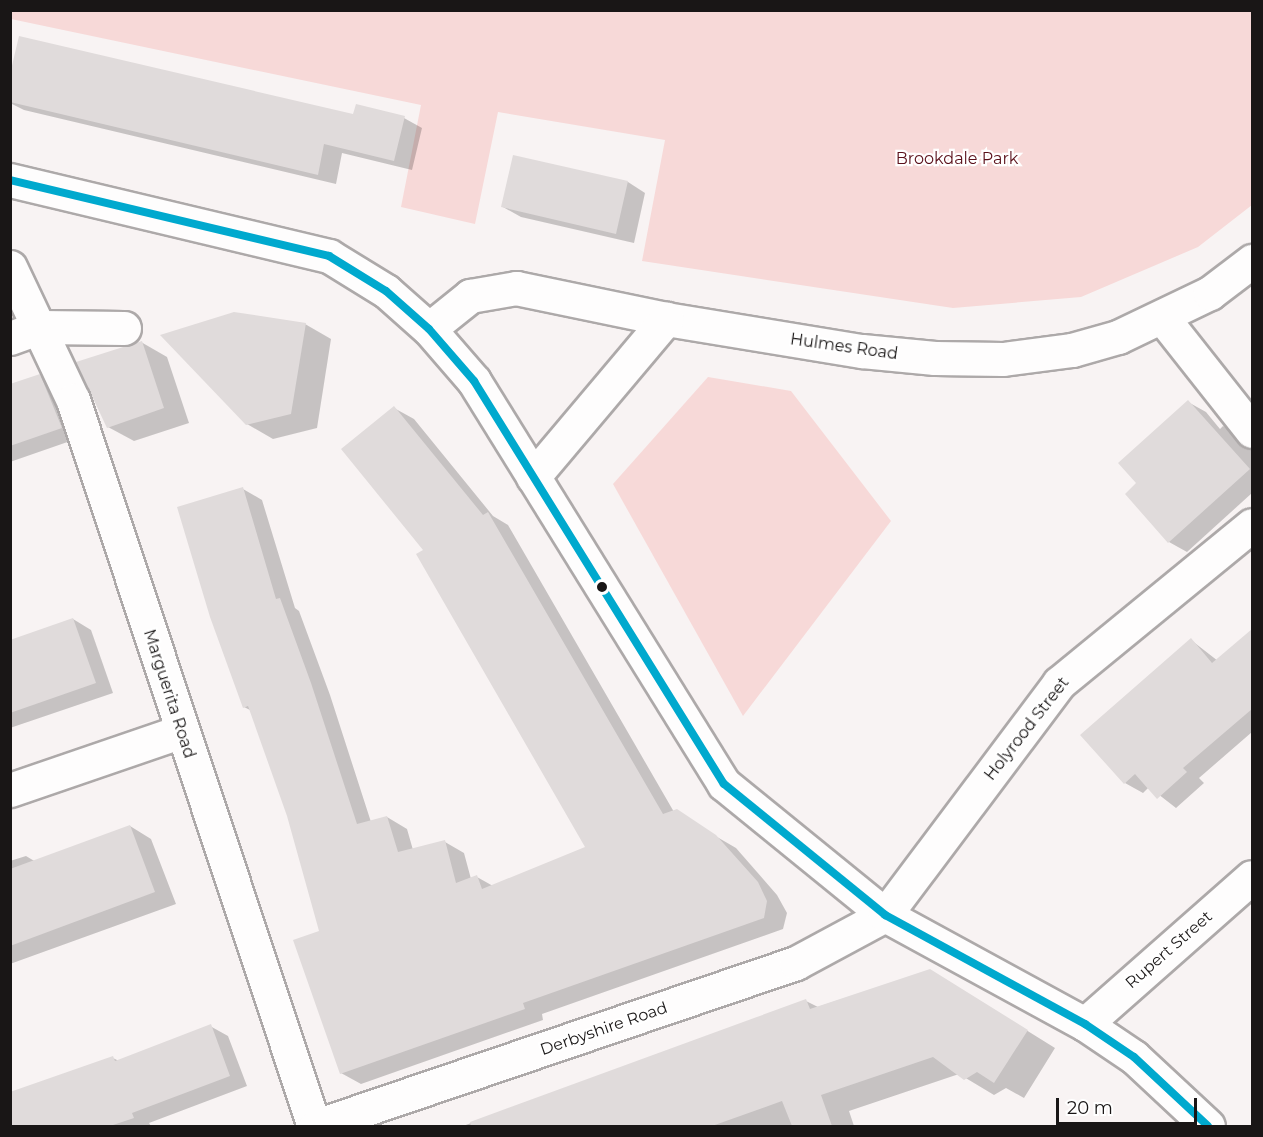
<!DOCTYPE html>
<html>
<head>
<meta charset="utf-8">
<style>
  body { margin:0 }
  #map { position:relative; width:1263px; height:1137px; overflow:hidden; background:#f8f3f3; font-family:Montserrat,sans-serif }
  div>[style] { position:absolute }
  [style*='--x'] { left:calc(var(--x)*1px); top:calc(var(--y)*1px); width:calc(var(--w)*1px); rotate:calc(var(--a)*1deg) }
  .green>* { inset:0; background:#f7d9d8 }
  .shadow>* { inset:0; background:#0003 }
  .building>* { inset:0; background:#e0dbdb }
  .roads { filter:drop-shadow(2px 0 #ada9a9) drop-shadow(-2px 0 #ada9a9) drop-shadow(0 2px #ada9a9) drop-shadow(0 -2px #ada9a9) }
  .minor>* { height:33px; margin:-16.5px; padding:0 16.5px; transform-origin:16.5px; border-radius:16.5px; background:#fefdfd }
  .bus-1>* { height:8px; margin:-4px; padding:0 4px; transform-origin:4px; border-radius:4px; background:#00a9ce }
  .dots>* { width:16px; height:16px; translate:-50% -50%; box-sizing:border-box; border:3px solid #fff; border-radius:50% }
  span { translate:-50% -50%; white-space:nowrap; text-align:center; line-height:1.15; -webkit-text-stroke:4.5px #fff; paint-order:stroke }
  .park-label { font-size:16px; color:#5a101a }
  .street-label { font-size:16px; color:#191616 }
  .frame { position:absolute; inset:0; border:12px solid #191616; pointer-events:none }
  .scale { position:absolute; left:1056px; top:1098px; width:141px; height:27px; box-sizing:border-box; border:3px solid #191616; border-top:0; padding-left:8px; font-size:18px; line-height:21px; white-space:nowrap; color:#191616; -webkit-text-stroke:4px #fff; paint-order:stroke }
</style>
</head>
<body>
<div id="map">
  <div class="green">
    <i style="clip-path:polygon(11px 10px,1252px 11px,1252px 205px,1198px 247px,1081px 297px,953px 308px,642px 261px,665px 140px,498px 112px,475px 224px,401px 207px,421px 105px,11px 19px)"></i>
    <i style="clip-path:polygon(708px 377px,791px 391px,891px 521px,743px 716px,613px 484px)"></i>
  </div>
  <div class="shadow">
    <i style="clip-path:polygon(10px 72px,355px 116px,404px 118px,422px 128px,412px 170px,342px 153px,336px 184px,24px 110px,10px 103px)"></i>
    <i style="clip-path:polygon(628px 182px,645px 193px,634px 243px,521px 217px,503px 207px)"></i>
    <i style="clip-path:polygon(305px 324px,331px 339px,317px 428px,273px 439px,247px 424px)"></i>
    <i style="clip-path:polygon(141px 342px,167px 357px,189px 423px,134px 441px,108px 427px)"></i>
    <i style="clip-path:polygon(40px 376px,58px 386px,79px 438px,10px 462px,10px 386px)"></i>
    <i style="clip-path:polygon(1188px 402px,1206px 412px,1220px 429px,1223px 426px,1241px 436px,1252px 449px,1252px 493px,1187px 552px,1169px 542px,1138px 483px)"></i>
    <i style="clip-path:polygon(394px 408px,414px 419px,493px 516px,508px 525px,674px 812px,736px 848px,777px 895px,787px 913px,783px 929px,542px 1014px,543px 1020px,361px 1084px,341px 1073px,321px 932px,288px 816px,252px 711px,244px 707px,243px 489px,262px 500px,295px 608px,299px 611px,330px 695px,371px 822px,387px 817px,407px 829px,413px 850px,445px 842px,464px 853px,471px 879px,477px 877px,493px 886px,587px 847px,425px 550px)"></i>
    <i style="clip-path:polygon(73px 619px,91px 630px,113px 693px,10px 728px,10px 641px)"></i>
    <i style="clip-path:polygon(1252px 631px,1252px 732px,1199px 778px,1204px 783px,1176px 808px,1149px 787px,1143px 793px,1125px 783px,1191px 640px,1218px 661px)"></i>
    <i style="clip-path:polygon(130px 826px,151px 839px,176px 904px,10px 964px,10px 861px,26px 856px,36px 862px)"></i>
    <i style="clip-path:polygon(930px 970px,1055px 1048px,1024px 1098px,1006px 1088px,994px 1095px,959px 1074px,849px 1111px,854px 1126px,463px 1126px,806px 1001px,818px 1007px)"></i>
    <i style="clip-path:polygon(210px 1026px,228px 1036px,247px 1086px,149px 1123px,151px 1126px,10px 1126px,10px 1095px,113px 1058px,119px 1061px)"></i>
  </div>
  <div class="building">
    <i style="clip-path:polygon(19px 36px,353px 114px,356px 104px,405px 116px,394px 161px,324px 144px,318px 175px,10px 102px,10px 74px)"></i>
    <i style="clip-path:polygon(513px 155px,628px 181px,616px 234px,501px 207px)"></i>
    <i style="clip-path:polygon(234px 312px,306px 323px,291px 414px,246px 425px,160px 335px)"></i>
    <i style="clip-path:polygon(142px 341px,164px 408px,107px 428px,76px 362px)"></i>
    <i style="clip-path:polygon(40px 374px,62px 428px,10px 446px,10px 384px)"></i>
    <i style="clip-path:polygon(1188px 400px,1250px 469px,1168px 543px,1125px 494px,1136px 483px,1118px 463px)"></i>
    <i style="clip-path:polygon(394px 406px,483px 515px,488px 512px,663px 814px,677px 809px,716px 835px,758px 882px,767px 901px,764px 918px,523px 1003px,525px 1009px,340px 1074px,293px 940px,319px 931px,287px 816px,248px 706px,243px 708px,210px 617px,177px 507px,243px 487px,276px 599px,280px 598px,311px 683px,357px 824px,387px 816px,398px 852px,445px 840px,456px 883px,477px 875px,482px 889px,585px 847px,416px 554px,423px 550px,341px 449px)"></i>
    <i style="clip-path:polygon(73px 618px,96px 683px,10px 713px,10px 640px)"></i>
    <i style="clip-path:polygon(1252px 629px,1252px 709px,1183px 768px,1187px 772px,1157px 799px,1135px 774px,1124px 784px,1080px 735px,1191px 638px,1212px 663px)"></i>
    <i style="clip-path:polygon(130px 825px,155px 892px,10px 946px,10px 869px)"></i>
    <i style="clip-path:polygon(930px 969px,1028px 1030px,994px 1083px,977px 1072px,964px 1080px,933px 1057px,821px 1095px,832px 1126px,792px 1126px,782px 1101px,712px 1126px,471px 1126px,470px 1122px,806px 999px,810px 1009px)"></i>
    <i style="clip-path:polygon(211px 1024px,230px 1076px,132px 1113px,134px 1118px,110px 1126px,10px 1126px,10px 1092px,113px 1056px,115px 1061px)"></i>
  </div>
  <div class="roads">
    <div class="minor">
      <i style="--x:10;--y:180;--w:328;--a:13.4"></i>
      <i style="--x:329;--y:256;--w:67;--a:31.6"></i>
      <i style="--x:386;--y:291;--w:57;--a:41.5"></i>
      <i style="--x:429;--y:329;--w:69;--a:49.1"></i>
      <i style="--x:474;--y:381;--w:474;--a:58.2"></i>
      <i style="--x:724;--y:784;--w:208;--a:39.1"></i>
      <i style="--x:885;--y:915;--w:228;--a:28.6"></i>
      <i style="--x:1085;--y:1024;--w:59;--a:34"></i>
      <i style="--x:1134;--y:1057;--w:101;--a:43"></i>
      <i style="--x:10;--y:267;--w:147;--a:64.7"></i>
      <i style="--x:73;--y:400;--w:765;--a:71.64"></i>
      <i style="--x:1162;--y:317;--w:145;--a:51.7"></i>
      <i style="--x:429;--y:329;--w:53;--a:-38.8"></i>
      <i style="--x:470;--y:296;--w:47;--a:-9.9"></i>
      <i style="--x:516;--y:288;--w:153;--a:11.7"></i>
      <i style="--x:666;--y:319;--w:199;--a:9.3"></i>
      <i style="--x:862;--y:351;--w:73;--a:5.5"></i>
      <i style="--x:935;--y:358;--w:68;--a:0.8"></i>
      <i style="--x:1003;--y:359;--w:70;--a:-7.4"></i>
      <i style="--x:1072;--y:350;--w:48;--a:-15.8"></i>
      <i style="--x:1118;--y:337;--w:102;--a:-25.6"></i>
      <i style="--x:1210;--y:293;--w:53;--a:-37.3"></i>
      <i style="--x:10;--y:338;--w:33;--a:-20"></i>
      <i style="--x:41;--y:327;--w:83;--a:0.7"></i>
      <i style="--x:533;--y:477;--w:207;--a:-49.9"></i>
      <i style="--x:10;--y:790;--w:182;--a:-18.9"></i>
      <i style="--x:1085;--y:1024;--w:222;--a:-41.4"></i>
      <i style="--x:316;--y:1126;--w:507;--a:-18.76"></i>
      <i style="--x:796;--y:963;--w:101;--a:-28.3"></i>
      <i style="--x:885;--y:915;--w:290;--a:-53.1"></i>
      <i style="--x:1059;--y:683;--w:249;--a:-39.3"></i>
    </div>
  </div>
  <div class="bus-1">
    <i style="--x:10;--y:180;--w:328;--a:13.4"></i>
    <i style="--x:329;--y:256;--w:67;--a:31.6"></i>
    <i style="--x:386;--y:291;--w:57;--a:41.5"></i>
    <i style="--x:429;--y:329;--w:69;--a:49.1"></i>
    <i style="--x:474;--y:381;--w:474;--a:58.2"></i>
    <i style="--x:724;--y:784;--w:208;--a:39.1"></i>
    <i style="--x:885;--y:915;--w:228;--a:28.6"></i>
    <i style="--x:1085;--y:1024;--w:59;--a:34"></i>
    <i style="--x:1134;--y:1057;--w:101;--a:43"></i>
  </div>
  <div class="dots">
    <i style="left:602px;top:587px;background:#191616"></i>
  </div>
  <div class="park-label">
    <span style="left:957px;top:159px">Brookdale Park</span>
  </div>
  <div class="street-label">
    <span style="left:844px;top:347px;rotate:8deg">Hulmes Road</span>
    <span style="left:169px;top:694px;rotate:72deg">Marguerita Road</span>
    <span style="left:1027px;top:729px;rotate:-52deg">Holyrood Street</span>
    <span style="left:1169px;top:950px;rotate:-41deg">Rupert Street</span>
    <span style="left:604px;top:1029px;rotate:-19deg">Derbyshire Road</span>
  </div>
  <div class="frame"></div>
  <div class="scale">20 m</div>
</div>
</body>
</html>
